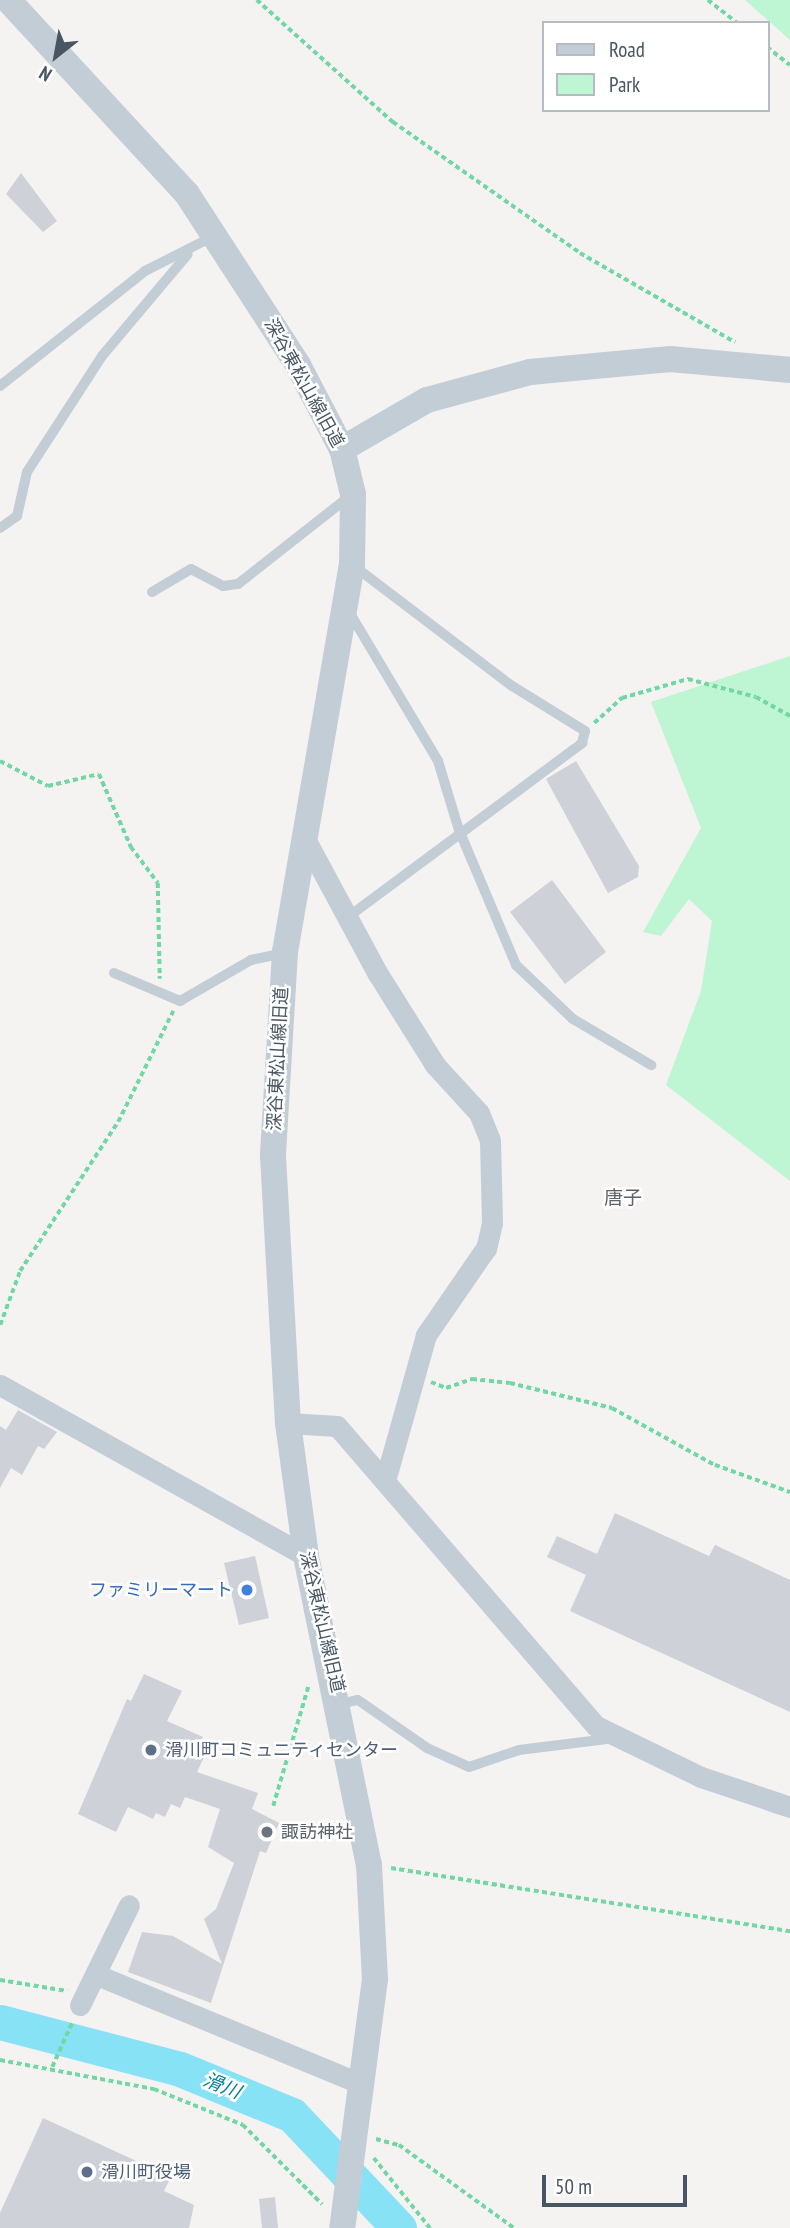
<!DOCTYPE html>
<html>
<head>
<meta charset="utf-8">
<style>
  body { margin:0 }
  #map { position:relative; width:790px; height:2228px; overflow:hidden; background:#f5f2f2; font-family:"PT Sans Narrow","Noto Sans JP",sans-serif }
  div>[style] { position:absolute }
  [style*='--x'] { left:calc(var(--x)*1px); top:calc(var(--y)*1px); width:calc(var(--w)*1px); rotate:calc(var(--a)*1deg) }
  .green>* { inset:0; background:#bef5d2 }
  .river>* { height:35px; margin:-17.5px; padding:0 17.5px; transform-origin:17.5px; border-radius:17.5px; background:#87e2f6 }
  .building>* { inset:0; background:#ced1d8 }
  .path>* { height:3.5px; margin-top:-1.75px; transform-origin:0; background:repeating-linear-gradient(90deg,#71d7a3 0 5px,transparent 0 8.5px) }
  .service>* { height:10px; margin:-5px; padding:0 5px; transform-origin:5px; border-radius:5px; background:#c2cdd5 }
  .minor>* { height:21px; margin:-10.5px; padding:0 10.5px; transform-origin:10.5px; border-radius:10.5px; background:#c2cdd5 }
  .tertiary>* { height:26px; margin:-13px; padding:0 13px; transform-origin:13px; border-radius:13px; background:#c2cdd5 }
  .dots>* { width:19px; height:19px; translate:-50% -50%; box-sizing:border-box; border:4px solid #fff; border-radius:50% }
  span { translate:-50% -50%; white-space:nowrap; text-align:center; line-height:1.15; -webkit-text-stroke:5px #fff; paint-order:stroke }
  .street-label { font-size:18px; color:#475662 }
  .shop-label { font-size:18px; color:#366cbe }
  .right { translate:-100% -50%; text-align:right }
  .service-label { font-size:18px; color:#4e5e75 }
  .left { translate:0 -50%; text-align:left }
  .worship-label { font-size:18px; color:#5b616d }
  .neighbourhood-label { font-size:19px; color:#5e6368 }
  .water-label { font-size:19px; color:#037f9b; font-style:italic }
  .legend { position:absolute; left:542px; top:21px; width:228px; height:91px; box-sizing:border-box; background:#fff; border:2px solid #b5bbc0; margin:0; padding:9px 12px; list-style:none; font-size:21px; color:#475662 }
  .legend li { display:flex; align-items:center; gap:14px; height:35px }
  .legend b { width:35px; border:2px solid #b5bbc0 }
  .north { position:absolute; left:21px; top:21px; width:70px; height:70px; -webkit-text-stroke:5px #fff; paint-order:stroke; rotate:211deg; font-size:19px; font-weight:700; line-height:28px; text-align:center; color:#475662 }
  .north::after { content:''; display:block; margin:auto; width:24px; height:32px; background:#475662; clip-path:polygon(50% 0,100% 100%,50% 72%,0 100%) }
  .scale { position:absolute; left:542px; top:2175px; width:145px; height:32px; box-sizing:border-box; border:4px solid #475662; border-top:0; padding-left:9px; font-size:21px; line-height:24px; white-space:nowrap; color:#475662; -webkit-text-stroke:5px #fff; paint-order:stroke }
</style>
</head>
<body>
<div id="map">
  <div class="green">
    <i style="clip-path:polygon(745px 0,790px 0,790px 40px)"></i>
    <i style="clip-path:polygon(790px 656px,790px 1181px,666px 1085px,701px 991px,712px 921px,689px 899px,661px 936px,643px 932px,701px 828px,651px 702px)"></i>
  </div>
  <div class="river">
    <i style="--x:0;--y:2022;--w:186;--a:14.6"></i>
    <i style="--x:180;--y:2069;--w:121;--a:22.3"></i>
    <i style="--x:292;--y:2115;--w:156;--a:46.6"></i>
  </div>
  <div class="building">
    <i style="clip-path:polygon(21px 173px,57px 221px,43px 232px,6px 194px)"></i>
    <i style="clip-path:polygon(576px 761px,639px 866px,638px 877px,608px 893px,546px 779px)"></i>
    <i style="clip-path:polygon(552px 880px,606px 952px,565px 984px,510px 912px)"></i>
    <i style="clip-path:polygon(18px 1410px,57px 1432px,44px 1449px,38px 1446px,22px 1475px,11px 1468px,0 1488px,0 1426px,6px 1430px)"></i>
    <i style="clip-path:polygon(615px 1513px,709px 1556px,715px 1545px,790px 1580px,790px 1712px,570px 1611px,586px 1575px,547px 1557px,557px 1536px,597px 1554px)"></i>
    <i style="clip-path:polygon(255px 1556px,269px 1618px,239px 1625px,224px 1563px)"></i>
    <i style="clip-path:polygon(144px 1674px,182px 1691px,167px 1721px,203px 1737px,197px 1749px,206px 1753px,197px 1772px,258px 1793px,252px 1809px,279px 1823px,266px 1853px,260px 1851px,211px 2003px,128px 1972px,142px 1932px,173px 1936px,222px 1964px,204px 1919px,216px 1909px,234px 1863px,208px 1847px,220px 1809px,185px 1797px,180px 1808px,171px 1804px,165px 1817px,156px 1813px,153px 1819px,128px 1807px,116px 1832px,78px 1814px,127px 1699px,131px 1701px)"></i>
    <i style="clip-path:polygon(43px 2118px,156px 2170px,169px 2181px,164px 2191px,194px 2205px,189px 2228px,0 2228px,0 2213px)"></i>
    <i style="clip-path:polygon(275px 2197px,278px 2228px,262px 2228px,259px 2199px)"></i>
  </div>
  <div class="path">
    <i style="--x:257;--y:0;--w:183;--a:41.9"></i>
    <i style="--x:393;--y:122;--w:228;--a:35"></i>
    <i style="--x:580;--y:253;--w:179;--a:29.9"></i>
    <i style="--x:708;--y:0;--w:37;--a:38"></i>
    <i style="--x:767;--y:47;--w:29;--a:38"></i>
    <i style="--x:594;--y:723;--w:38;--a:-42"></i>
    <i style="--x:622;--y:698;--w:69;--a:-16.1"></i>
    <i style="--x:688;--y:679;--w:70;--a:14.8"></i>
    <i style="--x:756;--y:697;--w:39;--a:29"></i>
    <i style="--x:0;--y:761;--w:54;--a:27.5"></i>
    <i style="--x:48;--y:786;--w:52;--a:-13.2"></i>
    <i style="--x:99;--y:774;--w:80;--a:66.3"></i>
    <i style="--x:131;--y:847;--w:45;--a:53.1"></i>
    <i style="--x:158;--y:883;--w:96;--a:88.8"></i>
    <i style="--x:0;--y:1325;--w:58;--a:-69.7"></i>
    <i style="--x:20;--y:1271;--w:178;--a:-56.7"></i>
    <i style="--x:118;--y:1122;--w:124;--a:-63.6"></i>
    <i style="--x:431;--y:1382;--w:16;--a:22"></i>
    <i style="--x:446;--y:1388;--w:28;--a:-19"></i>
    <i style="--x:472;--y:1379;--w:38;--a:6"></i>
    <i style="--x:510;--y:1383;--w:105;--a:13.8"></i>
    <i style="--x:612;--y:1408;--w:118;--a:29"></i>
    <i style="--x:715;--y:1465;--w:80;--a:19.8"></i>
    <i style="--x:273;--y:1806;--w:124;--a:-73.6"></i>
    <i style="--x:391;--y:1868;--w:404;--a:9"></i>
    <i style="--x:0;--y:1980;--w:68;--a:9.3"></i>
    <i style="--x:0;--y:2060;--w:157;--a:10.7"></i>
    <i style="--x:154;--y:2089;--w:96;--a:22"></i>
    <i style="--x:243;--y:2125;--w:112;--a:45"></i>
    <i style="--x:52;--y:2067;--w:48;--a:-65.6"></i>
    <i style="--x:376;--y:2139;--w:24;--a:15"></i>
    <i style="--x:399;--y:2145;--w:142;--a:35.8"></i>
    <i style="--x:374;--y:2158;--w:90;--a:51.3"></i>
  </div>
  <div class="service">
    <i style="--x:0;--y:386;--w:185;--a:-38.4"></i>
    <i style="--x:145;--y:271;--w:77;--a:-26.9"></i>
    <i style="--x:0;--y:528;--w:21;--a:-35"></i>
    <i style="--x:17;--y:516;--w:45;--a:-77.2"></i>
    <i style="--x:27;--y:472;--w:138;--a:-57.1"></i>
    <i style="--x:102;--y:356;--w:133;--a:-49.9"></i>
    <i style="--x:152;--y:592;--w:45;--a:-30.5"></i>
    <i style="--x:191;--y:569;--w:36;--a:28"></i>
    <i style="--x:223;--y:586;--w:15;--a:-8"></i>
    <i style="--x:238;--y:584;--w:142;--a:-38.2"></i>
    <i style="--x:348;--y:610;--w:176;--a:59.2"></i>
    <i style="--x:438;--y:761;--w:72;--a:73.1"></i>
    <i style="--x:459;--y:830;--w:147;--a:67.1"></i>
    <i style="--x:516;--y:965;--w:79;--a:43.5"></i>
    <i style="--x:573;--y:1019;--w:91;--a:30.5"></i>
    <i style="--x:348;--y:917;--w:292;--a:-36.6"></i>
    <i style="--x:582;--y:743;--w:12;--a:-76"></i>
    <i style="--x:585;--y:731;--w:86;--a:-148.3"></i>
    <i style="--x:512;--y:686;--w:198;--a:-142.8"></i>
    <i style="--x:114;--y:973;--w:72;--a:23"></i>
    <i style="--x:180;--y:1001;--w:82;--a:-30"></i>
    <i style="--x:251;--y:960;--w:33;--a:-12"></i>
    <i style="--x:340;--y:1704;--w:18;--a:-13"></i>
    <i style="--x:358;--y:1700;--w:84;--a:34.8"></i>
    <i style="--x:427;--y:1748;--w:46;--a:24.3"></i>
    <i style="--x:469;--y:1767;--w:53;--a:-18.8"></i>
    <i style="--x:519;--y:1750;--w:97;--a:-7.1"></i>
  </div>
  <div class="minor">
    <i style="--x:303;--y:835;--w:158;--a:61.7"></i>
    <i style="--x:378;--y:974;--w:107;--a:57.9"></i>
    <i style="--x:435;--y:1065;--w:65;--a:47.5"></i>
    <i style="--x:479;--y:1113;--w:29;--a:68"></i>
    <i style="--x:490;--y:1140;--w:83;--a:88.6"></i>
    <i style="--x:492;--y:1223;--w:26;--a:103"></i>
    <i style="--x:486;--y:1248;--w:106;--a:124.6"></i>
    <i style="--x:426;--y:1335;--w:148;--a:105.7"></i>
    <i style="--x:0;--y:1385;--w:351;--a:29.2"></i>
    <i style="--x:288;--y:1423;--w:49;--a:3.5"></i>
    <i style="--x:337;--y:1426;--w:396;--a:49.2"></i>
    <i style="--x:596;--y:1726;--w:117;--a:25.9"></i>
    <i style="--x:701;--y:1777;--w:94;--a:18.6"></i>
    <i style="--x:97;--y:1975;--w:287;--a:22.4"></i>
    <i style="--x:80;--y:2005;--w:111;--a:-63.9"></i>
  </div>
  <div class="tertiary">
    <i style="--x:8;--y:0;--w:264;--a:47.3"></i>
    <i style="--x:187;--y:194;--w:204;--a:57"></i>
    <i style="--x:298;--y:365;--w:95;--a:62.4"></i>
    <i style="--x:342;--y:449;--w:46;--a:76.3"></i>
    <i style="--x:353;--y:494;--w:70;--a:90.8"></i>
    <i style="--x:352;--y:564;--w:394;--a:99.8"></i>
    <i style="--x:285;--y:952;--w:204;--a:93.4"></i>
    <i style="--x:273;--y:1156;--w:267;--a:86.8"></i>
    <i style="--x:288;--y:1423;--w:134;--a:82.3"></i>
    <i style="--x:306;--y:1556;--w:315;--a:78.5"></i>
    <i style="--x:369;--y:1865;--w:114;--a:87"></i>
    <i style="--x:375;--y:1979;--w:251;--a:97.5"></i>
    <i style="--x:342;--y:449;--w:98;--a:-30"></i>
    <i style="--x:427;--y:400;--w:107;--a:-15.2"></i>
    <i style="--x:530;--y:372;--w:141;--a:-5.3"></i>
    <i style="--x:670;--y:359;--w:121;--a:5.2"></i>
  </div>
  <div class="dots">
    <i style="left:247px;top:1590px;background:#3f7fe0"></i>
    <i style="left:151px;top:1750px;background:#5c6f8a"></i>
    <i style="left:267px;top:1832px;background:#6b7280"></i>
    <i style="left:87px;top:2172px;background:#5c6f8a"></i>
  </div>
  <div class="street-label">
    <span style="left:304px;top:383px;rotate:61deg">深谷東松山線旧道</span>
    <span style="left:278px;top:1059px;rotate:-87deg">深谷東松山線旧道</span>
    <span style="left:322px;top:1622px;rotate:77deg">深谷東松山線旧道</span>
  </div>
  <div class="shop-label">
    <span class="right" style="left:233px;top:1590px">ファミリーマート</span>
  </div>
  <div class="service-label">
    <span class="left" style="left:165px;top:1750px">滑川町コミュニティセンター</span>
    <span class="left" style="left:101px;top:2172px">滑川町役場</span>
  </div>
  <div class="worship-label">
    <span class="left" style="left:281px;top:1832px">諏訪神社</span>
  </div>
  <div class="neighbourhood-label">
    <span style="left:623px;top:1198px">唐子</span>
  </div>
  <div class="water-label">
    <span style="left:222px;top:2086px;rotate:22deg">滑川</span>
  </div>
  <ul class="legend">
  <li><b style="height:9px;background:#c2cdd5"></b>Road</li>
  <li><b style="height:19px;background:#bef5d2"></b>Park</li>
  </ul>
  <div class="north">N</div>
  <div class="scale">50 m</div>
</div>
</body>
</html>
